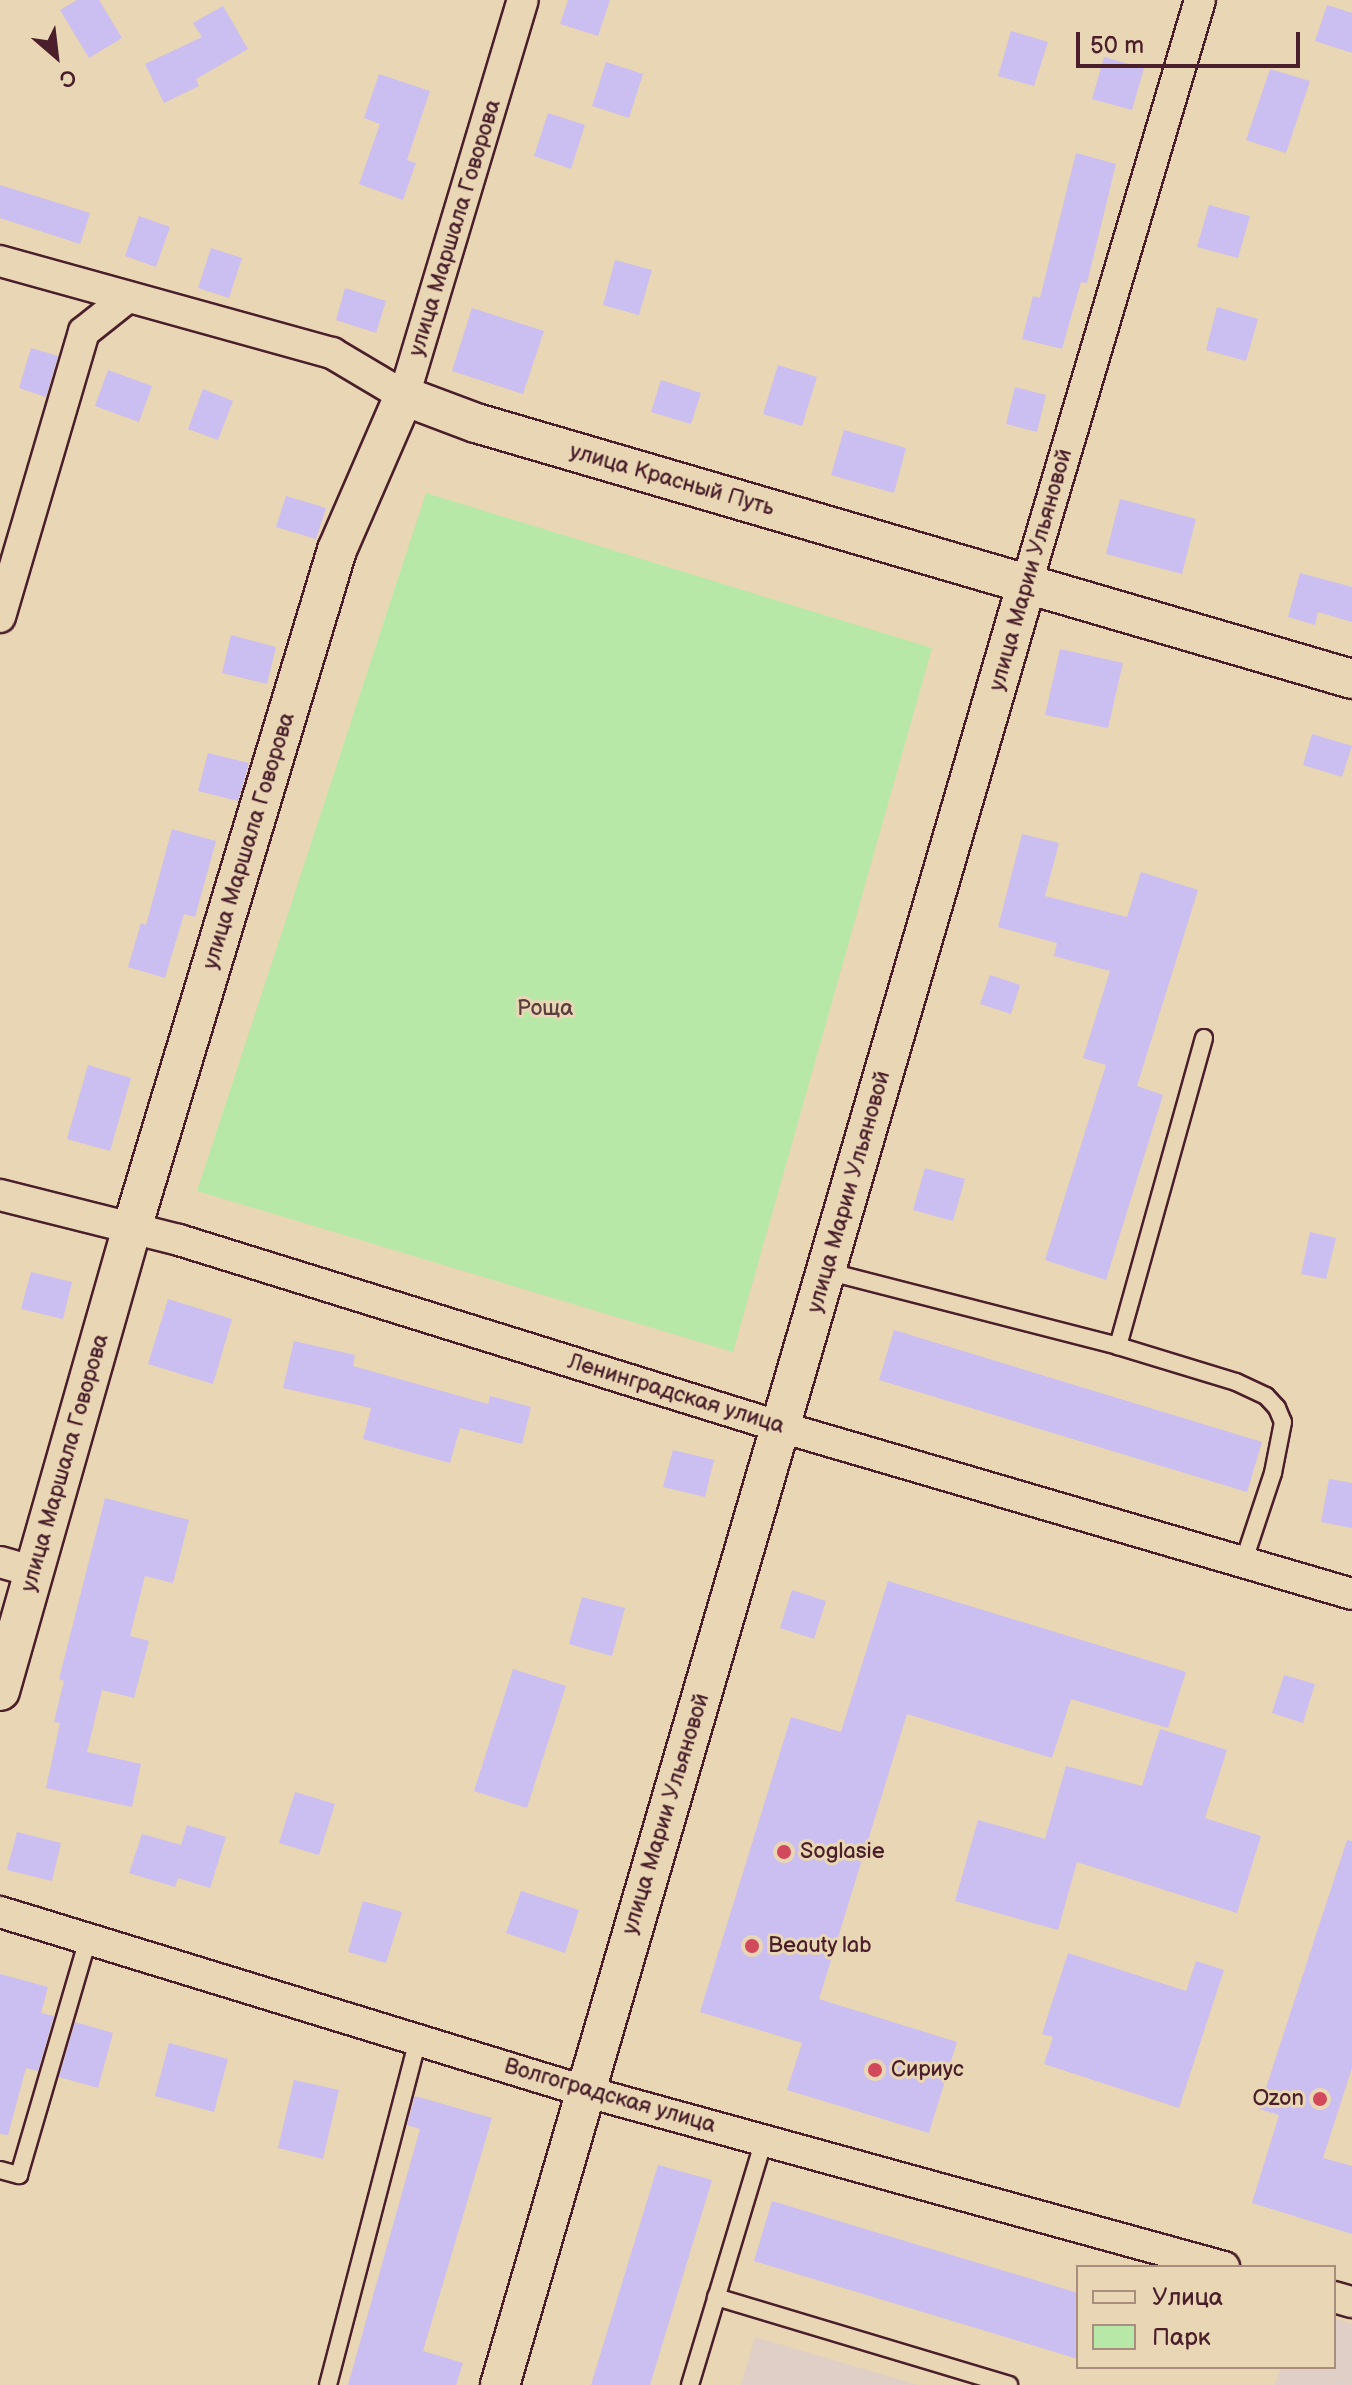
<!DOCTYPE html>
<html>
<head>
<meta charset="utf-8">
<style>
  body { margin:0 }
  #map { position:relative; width:1352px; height:2385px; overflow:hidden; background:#e9d6b4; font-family:"Balsamiq Sans",sans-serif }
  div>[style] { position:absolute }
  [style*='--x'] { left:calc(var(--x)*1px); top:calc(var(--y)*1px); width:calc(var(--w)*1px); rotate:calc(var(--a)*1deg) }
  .built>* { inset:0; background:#e0cfc6 }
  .green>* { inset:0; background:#b8e8a8 }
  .building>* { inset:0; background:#cbbef0 }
  .roads { filter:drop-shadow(2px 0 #4a1f2b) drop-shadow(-2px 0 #4a1f2b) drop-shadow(0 2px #4a1f2b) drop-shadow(0 -2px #4a1f2b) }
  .service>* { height:16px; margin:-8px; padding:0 8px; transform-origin:8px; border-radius:8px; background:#e9d6b4 }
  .minor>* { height:30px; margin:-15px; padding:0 15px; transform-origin:15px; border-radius:15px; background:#e9d6b4 }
  .tertiary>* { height:38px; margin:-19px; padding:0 19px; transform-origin:19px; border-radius:19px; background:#e9d6b4 }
  .dots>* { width:22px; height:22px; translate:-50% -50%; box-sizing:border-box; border:4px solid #e9d6b4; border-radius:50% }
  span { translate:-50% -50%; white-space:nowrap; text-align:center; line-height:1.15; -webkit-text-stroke:6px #e9d6b4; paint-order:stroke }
  .street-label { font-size:22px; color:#4a1f2b }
  .park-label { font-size:22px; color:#5a3d3e }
  .poi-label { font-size:22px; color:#4a1f2b }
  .left { translate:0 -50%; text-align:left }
  .right { translate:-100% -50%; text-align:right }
  .legend { position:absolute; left:1076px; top:2265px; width:260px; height:104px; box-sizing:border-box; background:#e9d6b4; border:2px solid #a98d7d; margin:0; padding:10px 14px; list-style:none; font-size:24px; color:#4a1f2b }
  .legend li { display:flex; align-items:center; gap:16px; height:40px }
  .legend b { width:40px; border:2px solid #a98d7d }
  .north { position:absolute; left:16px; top:16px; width:80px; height:80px; -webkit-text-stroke:6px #e9d6b4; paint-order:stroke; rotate:152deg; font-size:22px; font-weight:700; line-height:32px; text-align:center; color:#4a1f2b }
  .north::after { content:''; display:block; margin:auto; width:28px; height:36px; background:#4a1f2b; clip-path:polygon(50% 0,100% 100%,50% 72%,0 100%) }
  .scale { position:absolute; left:1076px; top:32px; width:224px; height:36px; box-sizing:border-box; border:4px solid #4a1f2b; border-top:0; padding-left:10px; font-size:24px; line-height:28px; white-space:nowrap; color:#4a1f2b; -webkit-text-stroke:6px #e9d6b4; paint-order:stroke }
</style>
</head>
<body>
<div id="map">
  <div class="built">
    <i style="clip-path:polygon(1334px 2318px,1352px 2324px,1352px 2385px,1274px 2385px,1281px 2367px,1334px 2367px)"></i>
    <i style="clip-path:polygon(755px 2337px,918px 2385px,741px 2385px)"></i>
  </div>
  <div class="green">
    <i style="clip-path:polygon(426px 493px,932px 648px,733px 1352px,197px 1191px)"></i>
  </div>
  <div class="building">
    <i style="clip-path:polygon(77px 0,99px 0,122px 38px,89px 58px,60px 10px)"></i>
    <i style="clip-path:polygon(568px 0,610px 0,598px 36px,560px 24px)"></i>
    <i style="clip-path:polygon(1327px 5px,1352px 13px,1352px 53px,1315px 41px)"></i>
    <i style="clip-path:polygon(223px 6px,248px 49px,196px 79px,199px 86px,164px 103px,145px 64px,202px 37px,193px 23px)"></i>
    <i style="clip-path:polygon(1011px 31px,1048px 42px,1034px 86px,998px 76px)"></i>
    <i style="clip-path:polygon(1104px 57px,1144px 68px,1132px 110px,1092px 99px)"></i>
    <i style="clip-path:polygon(606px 62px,643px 74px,629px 118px,592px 106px)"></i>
    <i style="clip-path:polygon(1270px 69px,1310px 81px,1286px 153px,1246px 140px)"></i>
    <i style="clip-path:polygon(379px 74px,430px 91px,407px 160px,416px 163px,403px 200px,359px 184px,380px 124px,364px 118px)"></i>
    <i style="clip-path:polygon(548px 113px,585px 125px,571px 169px,534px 156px)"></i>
    <i style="clip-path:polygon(1076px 153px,1116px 164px,1087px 283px,1081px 282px,1062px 349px,1022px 339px,1033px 296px,1040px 298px)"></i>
    <i style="clip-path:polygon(0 185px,90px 213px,80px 244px,0 218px)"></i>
    <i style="clip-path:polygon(1209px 205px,1250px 216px,1238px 258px,1197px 247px)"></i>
    <i style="clip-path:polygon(139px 216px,170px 227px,156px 267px,125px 256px)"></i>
    <i style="clip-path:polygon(211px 248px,242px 258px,229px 298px,198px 288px)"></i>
    <i style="clip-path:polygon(615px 260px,652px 270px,639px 315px,603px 305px)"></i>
    <i style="clip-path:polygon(345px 288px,386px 301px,376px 333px,336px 320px)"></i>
    <i style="clip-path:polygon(1217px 307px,1258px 319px,1246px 361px,1206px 350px)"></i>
    <i style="clip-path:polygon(472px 308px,544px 331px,523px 394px,452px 371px)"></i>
    <i style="clip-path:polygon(31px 348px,58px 356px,46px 397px,19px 388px)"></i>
    <i style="clip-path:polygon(778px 365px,817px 377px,802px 426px,763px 414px)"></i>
    <i style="clip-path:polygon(108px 370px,152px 386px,139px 422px,95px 406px)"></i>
    <i style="clip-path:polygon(661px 380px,701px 393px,691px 424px,651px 412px)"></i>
    <i style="clip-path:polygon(1015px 387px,1046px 395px,1037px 432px,1006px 424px)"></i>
    <i style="clip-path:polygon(203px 389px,233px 401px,218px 440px,188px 429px)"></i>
    <i style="clip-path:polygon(844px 430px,906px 448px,894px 493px,831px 475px)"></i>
    <i style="clip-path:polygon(286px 496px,326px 508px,316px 539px,276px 527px)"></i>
    <i style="clip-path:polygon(1120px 499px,1196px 519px,1182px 574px,1106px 554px)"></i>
    <i style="clip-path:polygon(1300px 573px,1352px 587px,1352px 622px,1318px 612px,1315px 625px,1288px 617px)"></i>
    <i style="clip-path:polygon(231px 635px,276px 647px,267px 684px,222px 673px)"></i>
    <i style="clip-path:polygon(1060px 649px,1123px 663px,1108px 728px,1045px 715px)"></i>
    <i style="clip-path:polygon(1312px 734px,1352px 746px,1342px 777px,1303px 765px)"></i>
    <i style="clip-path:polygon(208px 753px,249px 763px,238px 801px,198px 791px)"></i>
    <i style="clip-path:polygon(172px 829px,216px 841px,195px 917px,184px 914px,165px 978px,128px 967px,141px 923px,146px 925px)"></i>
    <i style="clip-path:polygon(1022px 834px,1059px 843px,1045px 896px,1127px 917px,1141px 872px,1198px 890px,1137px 1086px,1163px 1095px,1106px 1280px,1045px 1260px,1106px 1065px,1083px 1058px,1110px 971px,1054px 956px,1057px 943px,998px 927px)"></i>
    <i style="clip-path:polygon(990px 975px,1020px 985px,1011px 1014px,980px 1004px)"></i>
    <i style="clip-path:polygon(88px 1065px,131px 1078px,110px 1151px,67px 1139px)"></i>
    <i style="clip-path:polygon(925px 1168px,965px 1179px,953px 1221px,913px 1210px)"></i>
    <i style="clip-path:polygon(1310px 1232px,1336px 1238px,1326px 1279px,1301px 1274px)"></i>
    <i style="clip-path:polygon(31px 1272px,72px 1282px,63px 1319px,21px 1309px)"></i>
    <i style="clip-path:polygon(168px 1299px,232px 1319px,213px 1384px,148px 1364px)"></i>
    <i style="clip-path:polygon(894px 1330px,1262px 1442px,1247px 1492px,879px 1380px)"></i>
    <i style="clip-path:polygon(294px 1341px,355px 1355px,353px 1366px,488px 1404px,490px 1396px,531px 1407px,522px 1444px,460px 1428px,450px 1463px,363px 1439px,371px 1408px,283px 1388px)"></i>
    <i style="clip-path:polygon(673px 1450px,714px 1460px,705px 1497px,663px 1487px)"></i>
    <i style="clip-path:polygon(1329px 1479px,1352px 1483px,1352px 1528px,1321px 1522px)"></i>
    <i style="clip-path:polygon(105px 1498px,189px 1520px,173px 1583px,145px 1576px,130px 1636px,149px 1641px,134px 1698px,102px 1690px,87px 1752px,141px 1764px,132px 1807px,46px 1788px,60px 1723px,54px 1722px,64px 1681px,59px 1679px)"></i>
    <i style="clip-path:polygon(888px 1581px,1186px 1672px,1168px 1728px,1071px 1699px,1052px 1758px,907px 1714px,819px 1999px,957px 2042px,929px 2133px,787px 2090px,802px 2043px,700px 2012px,791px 1717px,841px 1732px)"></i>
    <i style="clip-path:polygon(792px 1590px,826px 1601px,814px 1639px,780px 1628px)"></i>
    <i style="clip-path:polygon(582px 1597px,625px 1608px,612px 1656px,569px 1644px)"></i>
    <i style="clip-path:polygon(513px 1669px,566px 1686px,527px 1808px,474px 1791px)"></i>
    <i style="clip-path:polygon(1284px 1675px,1315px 1684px,1303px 1723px,1272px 1713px)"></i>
    <i style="clip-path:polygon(1160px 1729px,1227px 1750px,1205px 1818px,1261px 1836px,1237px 1913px,1077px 1862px,1058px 1930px,955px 1901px,978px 1820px,1045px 1839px,1066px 1766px,1142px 1786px)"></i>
    <i style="clip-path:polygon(295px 1792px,335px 1804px,319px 1855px,279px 1843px)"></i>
    <i style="clip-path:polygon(187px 1825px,226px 1837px,210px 1888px,178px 1878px,175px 1887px,129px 1873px,142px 1834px,181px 1845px)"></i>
    <i style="clip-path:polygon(17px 1832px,61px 1843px,52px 1881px,7px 1870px)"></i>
    <i style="clip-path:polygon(1347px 1840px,1352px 1841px,1352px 2068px,1323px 2158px,1352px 2166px,1352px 2234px,1252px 2203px,1279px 2115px,1259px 2109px)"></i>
    <i style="clip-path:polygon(521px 1891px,579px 1910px,565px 1953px,506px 1933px)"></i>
    <i style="clip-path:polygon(363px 1901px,402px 1912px,386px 1963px,348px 1952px)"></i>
    <i style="clip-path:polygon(1068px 1953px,1186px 1991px,1196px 1961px,1224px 1970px,1179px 2108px,1044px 2064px,1053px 2037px,1042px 2034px)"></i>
    <i style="clip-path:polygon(0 1974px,48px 1987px,41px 2013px,54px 2016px,38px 2071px,26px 2068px,8px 2135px,0 2134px)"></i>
    <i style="clip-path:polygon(75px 2022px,113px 2033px,98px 2088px,59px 2077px)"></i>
    <i style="clip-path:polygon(169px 2043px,228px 2059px,214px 2112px,155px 2096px)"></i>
    <i style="clip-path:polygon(294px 2080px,339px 2090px,323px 2159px,278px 2148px)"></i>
    <i style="clip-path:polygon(415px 2096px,492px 2118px,423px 2351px,463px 2363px,456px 2385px,348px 2385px,420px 2129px,407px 2125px)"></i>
    <i style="clip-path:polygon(658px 2165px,712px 2180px,650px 2385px,591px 2385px)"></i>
    <i style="clip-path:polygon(772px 2201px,1078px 2293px,1078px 2359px,754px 2261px)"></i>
  </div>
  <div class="roads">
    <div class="service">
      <i style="--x:1204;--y:1038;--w:320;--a:105.6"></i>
      <i style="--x:1118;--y:1346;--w:123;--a:17"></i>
      <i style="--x:1236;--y:1382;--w:33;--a:25"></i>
      <i style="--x:1266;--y:1396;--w:16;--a:47"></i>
      <i style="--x:1277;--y:1408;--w:15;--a:67"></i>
      <i style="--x:1283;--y:1422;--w:52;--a:101.1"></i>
      <i style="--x:1273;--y:1473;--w:92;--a:108.4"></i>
      <i style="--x:826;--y:1271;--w:301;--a:14.4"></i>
      <i style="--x:0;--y:2170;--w:20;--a:15"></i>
      <i style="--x:19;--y:2175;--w:246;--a:-73.7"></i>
      <i style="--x:716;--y:2297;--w:306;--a:16.7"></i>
      <i style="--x:328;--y:2385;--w:357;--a:-75.4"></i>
      <i style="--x:690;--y:2385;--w:256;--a:-73.2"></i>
    </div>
    <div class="minor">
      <i style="--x:0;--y:261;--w:345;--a:15.5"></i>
      <i style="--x:332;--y:353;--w:84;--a:30.8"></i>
      <i style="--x:404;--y:396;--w:413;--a:-73.3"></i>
      <i style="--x:1026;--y:586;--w:611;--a:-73.46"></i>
      <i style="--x:0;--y:617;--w:297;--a:-73.6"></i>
      <i style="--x:84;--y:332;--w:56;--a:-38.5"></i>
      <i style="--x:0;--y:1195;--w:185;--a:14.1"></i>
      <i style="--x:179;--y:1240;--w:630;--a:17.26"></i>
      <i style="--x:781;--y:1427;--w:595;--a:16.3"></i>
      <i style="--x:0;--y:1562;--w:35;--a:16"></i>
      <i style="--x:0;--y:1912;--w:611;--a:17.04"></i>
      <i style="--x:584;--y:2091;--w:664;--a:15.38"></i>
      <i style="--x:1334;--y:2297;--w:19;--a:16"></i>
    </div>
    <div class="tertiary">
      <i style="--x:0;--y:1691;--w:481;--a:-74.1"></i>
      <i style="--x:132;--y:1228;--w:708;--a:-73.18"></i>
      <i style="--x:337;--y:550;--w:168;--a:-66.5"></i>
      <i style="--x:404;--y:396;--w:77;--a:20.6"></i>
      <i style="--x:476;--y:423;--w:913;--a:16.29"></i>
      <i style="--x:500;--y:2385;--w:1874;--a:-73.7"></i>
    </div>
  </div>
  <div class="dots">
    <i style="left:784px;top:1852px;background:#d1495b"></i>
    <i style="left:752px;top:1946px;background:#d1495b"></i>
    <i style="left:875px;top:2070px;background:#d1495b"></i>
    <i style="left:1320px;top:2099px;background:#d1495b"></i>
  </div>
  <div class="street-label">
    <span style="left:455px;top:228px;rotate:-73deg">улица Маршала Говорова</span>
    <span style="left:672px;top:480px;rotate:16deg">улица Красный Путь</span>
    <span style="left:1031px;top:570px;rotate:-74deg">улица Марии Ульяновой</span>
    <span style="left:249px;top:841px;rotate:-73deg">улица Маршала Говорова</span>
    <span style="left:849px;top:1192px;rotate:-74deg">улица Марии Ульяновой</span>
    <span style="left:676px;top:1394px;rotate:17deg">Ленинградская улица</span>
    <span style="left:65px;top:1463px;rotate:-74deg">улица Маршала Говорова</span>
    <span style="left:666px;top:1814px;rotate:-73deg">улица Марии Ульяновой</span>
    <span style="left:610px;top:2096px;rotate:16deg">Волгоградская улица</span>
  </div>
  <div class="park-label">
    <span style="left:545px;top:1009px">Роща</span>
  </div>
  <div class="poi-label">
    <span class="left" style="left:800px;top:1852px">Soglasie</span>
    <span class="left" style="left:768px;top:1946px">Beauty lab</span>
    <span class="left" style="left:891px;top:2070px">Сириус</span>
    <span class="right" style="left:1304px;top:2099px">Ozon</span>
  </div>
  <ul class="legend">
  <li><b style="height:10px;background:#e9d6b4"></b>Улица</li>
  <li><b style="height:22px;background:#b8e8a8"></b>Парк</li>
  </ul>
  <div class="north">С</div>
  <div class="scale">50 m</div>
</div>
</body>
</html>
